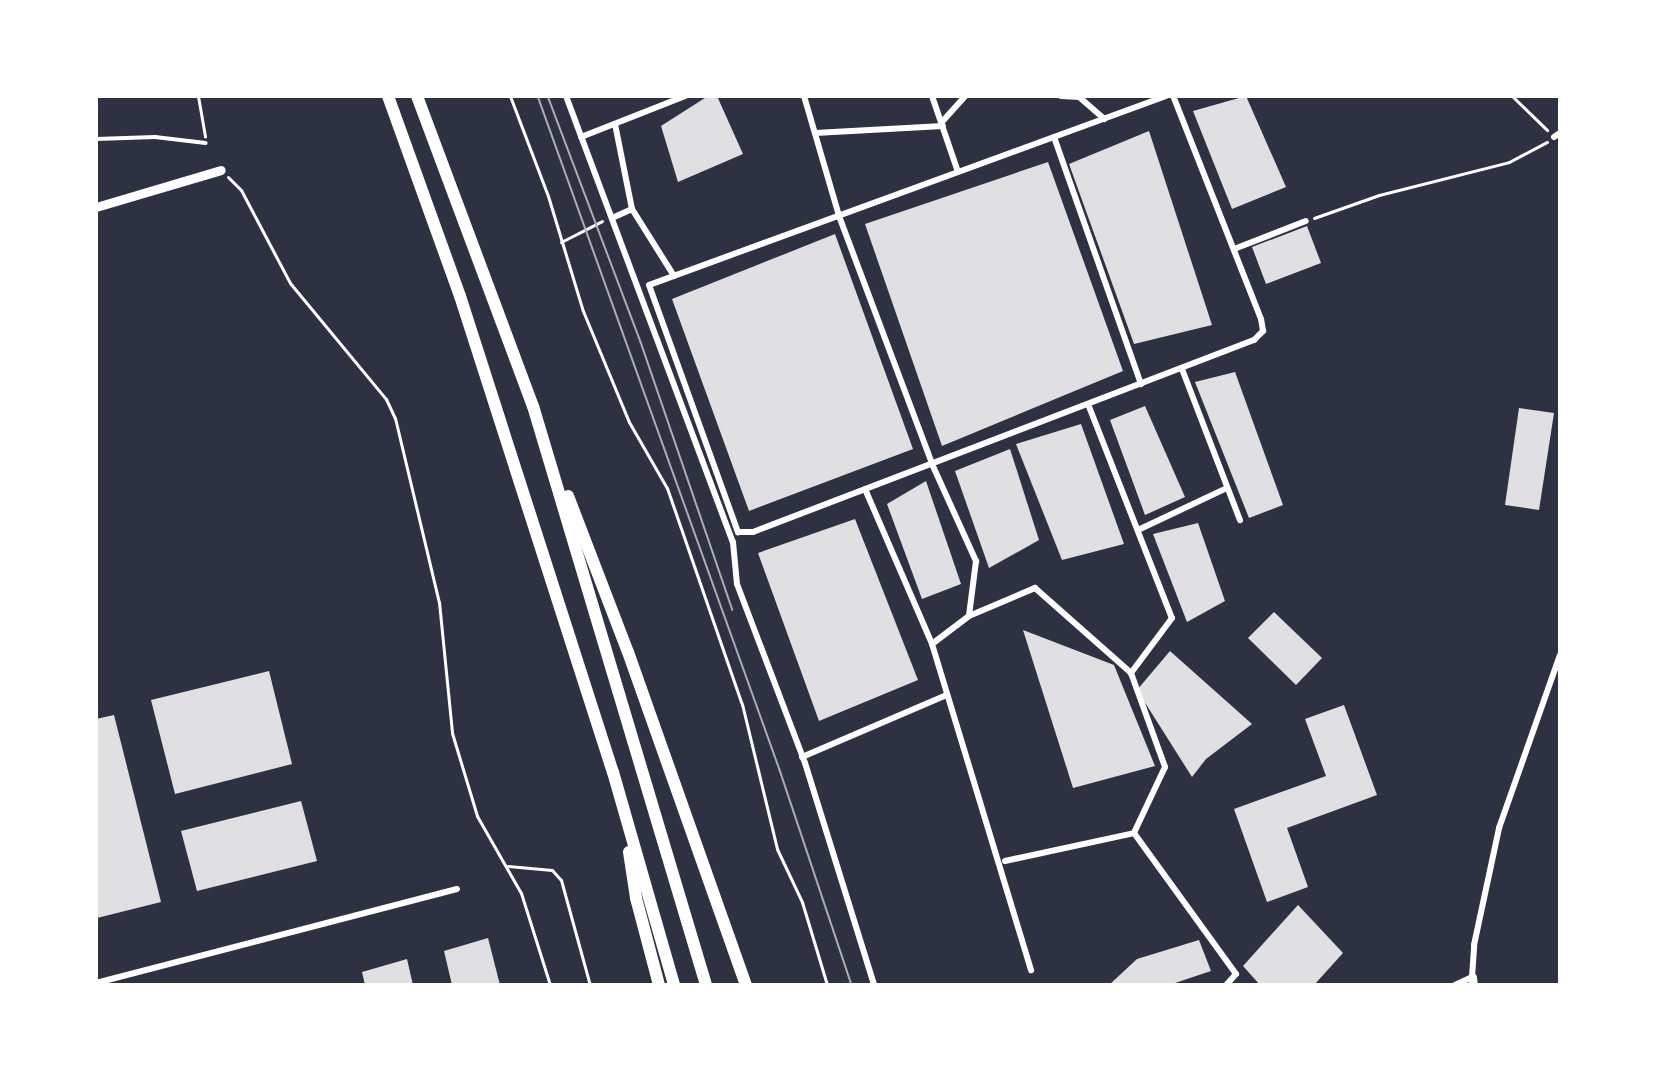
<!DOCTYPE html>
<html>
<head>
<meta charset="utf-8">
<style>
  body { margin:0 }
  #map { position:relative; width:1656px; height:1081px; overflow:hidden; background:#2d3142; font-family:"Roboto Serif",serif }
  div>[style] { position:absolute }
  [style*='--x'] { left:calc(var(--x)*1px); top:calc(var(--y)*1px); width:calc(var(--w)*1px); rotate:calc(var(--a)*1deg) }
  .building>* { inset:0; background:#e0e0e3 }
  .path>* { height:3px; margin:-1.5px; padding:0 1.5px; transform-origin:1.5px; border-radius:1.5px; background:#fff }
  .service>* { height:4px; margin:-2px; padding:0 2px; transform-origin:2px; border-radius:2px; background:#fff }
  .minor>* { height:6px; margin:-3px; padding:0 3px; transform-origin:3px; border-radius:3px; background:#fff }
  .tertiary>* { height:9px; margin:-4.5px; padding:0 4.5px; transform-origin:4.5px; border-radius:4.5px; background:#fff }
  .trunk>* { height:12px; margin:-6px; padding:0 6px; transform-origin:6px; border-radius:6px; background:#fff }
  .tram>* { height:1.5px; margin:-0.75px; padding:0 0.75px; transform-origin:0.75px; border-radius:0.75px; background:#abadb3 }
  span { translate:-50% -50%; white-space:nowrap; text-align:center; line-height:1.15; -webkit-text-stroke:6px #fff; paint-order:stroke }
  .frame { position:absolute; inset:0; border:98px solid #fff; pointer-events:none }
</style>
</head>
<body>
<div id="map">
  <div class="building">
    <i style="clip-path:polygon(708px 96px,717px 96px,743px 154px,678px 182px,661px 126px)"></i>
    <i style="clip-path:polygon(1246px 96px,1286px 187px,1232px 209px,1193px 111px)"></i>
    <i style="clip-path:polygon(1149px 131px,1212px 325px,1134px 344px,1069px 164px)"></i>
    <i style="clip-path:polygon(1048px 162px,1123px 371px,942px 446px,865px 224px)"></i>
    <i style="clip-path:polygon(1307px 226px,1321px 263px,1266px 284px,1252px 247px)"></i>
    <i style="clip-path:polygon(835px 234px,913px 449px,749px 511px,672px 299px)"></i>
    <i style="clip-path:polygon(1235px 372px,1283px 505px,1249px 518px,1195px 382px)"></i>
    <i style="clip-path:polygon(1145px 406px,1185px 497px,1145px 515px,1110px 420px)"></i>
    <i style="clip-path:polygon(1519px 408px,1554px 413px,1539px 510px,1505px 505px)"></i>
    <i style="clip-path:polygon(1081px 424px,1124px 544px,1062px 560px,1016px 444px)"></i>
    <i style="clip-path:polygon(1010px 449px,1039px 540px,989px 568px,955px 471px)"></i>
    <i style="clip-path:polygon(926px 481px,961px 584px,922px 599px,887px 504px)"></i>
    <i style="clip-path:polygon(855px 519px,918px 680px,819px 721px,758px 553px)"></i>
    <i style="clip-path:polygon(1198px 523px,1225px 601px,1187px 622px,1153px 534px)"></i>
    <i style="clip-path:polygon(1274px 612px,1322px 658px,1296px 685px,1248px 638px)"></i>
    <i style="clip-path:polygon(1023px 630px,1114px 665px,1155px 766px,1073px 788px)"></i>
    <i style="clip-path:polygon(1170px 651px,1252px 724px,1206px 759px,1192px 777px,1137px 690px)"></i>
    <i style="clip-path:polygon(269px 671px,292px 764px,175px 794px,151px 700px)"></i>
    <i style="clip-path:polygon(1344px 705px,1377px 795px,1287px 828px,1308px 887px,1267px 902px,1234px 809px,1326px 776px,1305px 719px)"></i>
    <i style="clip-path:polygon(114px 715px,161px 902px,97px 918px,96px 719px)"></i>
    <i style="clip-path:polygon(301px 801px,317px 861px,197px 891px,181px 831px)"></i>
    <i style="clip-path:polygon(1298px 905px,1343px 953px,1314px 985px,1260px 985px,1243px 966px)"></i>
    <i style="clip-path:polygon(488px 938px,500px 985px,452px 985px,444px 951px)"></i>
    <i style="clip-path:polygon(1199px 940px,1211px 971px,1169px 985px,1109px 985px,1137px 959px)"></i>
    <i style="clip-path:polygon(407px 959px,413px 985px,365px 985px,362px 972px)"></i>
  </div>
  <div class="path">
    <i style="--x:198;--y:96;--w:41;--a:80.1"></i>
    <i style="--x:510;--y:96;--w:107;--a:69.2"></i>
    <i style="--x:548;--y:196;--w:120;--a:73.1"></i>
    <i style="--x:583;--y:311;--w:120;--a:67.5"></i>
    <i style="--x:629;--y:422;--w:76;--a:60.1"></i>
    <i style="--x:667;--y:488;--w:229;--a:70.9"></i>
    <i style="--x:742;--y:704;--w:149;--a:76.4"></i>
    <i style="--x:777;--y:849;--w:59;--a:64.7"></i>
    <i style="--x:802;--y:902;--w:87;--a:73.2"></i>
    <i style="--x:1512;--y:96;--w:49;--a:44.2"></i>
    <i style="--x:228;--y:177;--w:18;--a:45"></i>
    <i style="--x:241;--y:190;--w:105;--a:62.2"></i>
    <i style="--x:290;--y:283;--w:151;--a:50.4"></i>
    <i style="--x:386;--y:399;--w:21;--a:65"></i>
    <i style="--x:395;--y:418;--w:189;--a:76.6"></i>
    <i style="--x:439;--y:602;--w:132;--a:84.3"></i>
    <i style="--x:452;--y:733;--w:87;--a:73.2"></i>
    <i style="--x:477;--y:816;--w:89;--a:60.3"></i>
    <i style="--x:521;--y:893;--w:96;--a:72.5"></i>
    <i style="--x:1314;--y:218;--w:69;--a:-19.5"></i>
    <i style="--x:1379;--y:195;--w:134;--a:-14.2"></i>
    <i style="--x:1509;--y:162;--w:43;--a:-27.8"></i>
    <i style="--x:561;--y:242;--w:46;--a:-27.1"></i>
    <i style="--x:508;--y:866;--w:44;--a:5.2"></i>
    <i style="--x:552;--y:870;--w:13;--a:48"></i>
    <i style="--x:561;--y:880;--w:109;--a:74.6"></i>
  </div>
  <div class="service">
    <i style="--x:96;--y:139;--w:59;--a:-1.9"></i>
    <i style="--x:155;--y:137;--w:51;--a:6.7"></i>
  </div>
  <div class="minor">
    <i style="--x:566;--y:96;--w:476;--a:69.5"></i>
    <i style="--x:733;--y:542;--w:42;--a:84.6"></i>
    <i style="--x:737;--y:584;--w:191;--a:69.2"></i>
    <i style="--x:805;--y:763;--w:232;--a:72.7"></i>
    <i style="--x:804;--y:96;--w:125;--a:73.7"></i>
    <i style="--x:839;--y:216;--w:265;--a:69.4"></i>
    <i style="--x:932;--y:464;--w:107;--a:65.6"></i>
    <i style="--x:976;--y:561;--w:55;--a:97.3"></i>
    <i style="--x:932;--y:96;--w:80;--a:71.1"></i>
    <i style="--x:1061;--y:96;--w:19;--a:3"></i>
    <i style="--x:1078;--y:96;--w:35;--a:41"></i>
    <i style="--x:1166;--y:96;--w:550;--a:159.92"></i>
    <i style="--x:649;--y:285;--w:263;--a:70.2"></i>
    <i style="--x:738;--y:532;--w:15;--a:0"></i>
    <i style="--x:753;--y:532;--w:537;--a:-20.97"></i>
    <i style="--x:1254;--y:340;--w:13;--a:-45"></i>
    <i style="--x:1263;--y:331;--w:12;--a:-99"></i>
    <i style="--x:1261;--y:319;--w:240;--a:-111.5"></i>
    <i style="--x:941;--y:123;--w:36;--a:-48"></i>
    <i style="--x:615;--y:124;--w:87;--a:78.7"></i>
    <i style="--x:632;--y:209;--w:79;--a:57.9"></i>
    <i style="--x:815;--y:133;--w:128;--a:-3.1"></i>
    <i style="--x:581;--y:137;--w:112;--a:-21.5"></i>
    <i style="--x:1054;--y:137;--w:262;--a:70.6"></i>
    <i style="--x:1554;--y:137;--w:7;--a:-34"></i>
    <i style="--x:612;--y:218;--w:22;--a:-24"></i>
    <i style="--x:1234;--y:249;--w:77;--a:-21.3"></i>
    <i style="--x:1182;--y:369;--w:162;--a:69"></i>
    <i style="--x:1088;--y:404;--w:230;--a:68.6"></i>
    <i style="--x:1172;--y:618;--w:69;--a:126.7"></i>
    <i style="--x:865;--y:489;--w:169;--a:66.6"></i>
    <i style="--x:932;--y:644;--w:341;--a:73.1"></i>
    <i style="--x:1138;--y:530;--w:98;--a:-25.3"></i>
    <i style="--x:932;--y:644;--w:46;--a:-37.1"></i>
    <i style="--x:969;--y:616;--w:72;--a:-23"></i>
    <i style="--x:1035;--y:588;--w:128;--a:41.5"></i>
    <i style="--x:1131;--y:673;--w:100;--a:70.1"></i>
    <i style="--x:1165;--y:767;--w:73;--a:115.2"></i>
    <i style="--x:802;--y:757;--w:158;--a:-23.2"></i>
    <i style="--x:1134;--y:833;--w:174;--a:54.1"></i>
    <i style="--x:1236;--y:974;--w:15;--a:132"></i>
    <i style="--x:1005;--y:861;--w:132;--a:-12.2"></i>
    <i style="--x:96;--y:983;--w:373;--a:-14.6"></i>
    <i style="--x:1455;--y:985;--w:19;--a:-25"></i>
    <i style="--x:1472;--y:977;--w:32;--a:-86"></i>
    <i style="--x:1474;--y:945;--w:120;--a:-77.9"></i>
    <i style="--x:1499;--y:828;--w:183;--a:-70.6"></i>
  </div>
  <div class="tertiary">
    <i style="--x:96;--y:207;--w:130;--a:-16.5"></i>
    <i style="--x:1472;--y:977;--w:8;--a:83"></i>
  </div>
  <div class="trunk">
    <i style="--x:388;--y:96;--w:213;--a:70.2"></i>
    <i style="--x:460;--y:296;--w:500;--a:72.2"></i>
    <i style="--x:613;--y:772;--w:222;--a:74"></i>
    <i style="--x:417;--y:96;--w:331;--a:69.5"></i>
    <i style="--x:533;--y:406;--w:604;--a:73.36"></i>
    <i style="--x:568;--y:496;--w:167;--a:69"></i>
    <i style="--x:628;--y:652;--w:353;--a:70.5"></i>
    <i style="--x:629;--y:852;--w:47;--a:81.3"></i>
    <i style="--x:636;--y:898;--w:90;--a:75.2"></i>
  </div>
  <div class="tram">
    <i style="--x:538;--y:96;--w:716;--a:70.25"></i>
    <i style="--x:780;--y:770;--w:227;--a:71.5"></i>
    <i style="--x:548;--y:96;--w:263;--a:69.3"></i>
    <i style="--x:641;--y:342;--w:283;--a:71.1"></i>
  </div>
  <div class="frame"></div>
</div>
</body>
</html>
